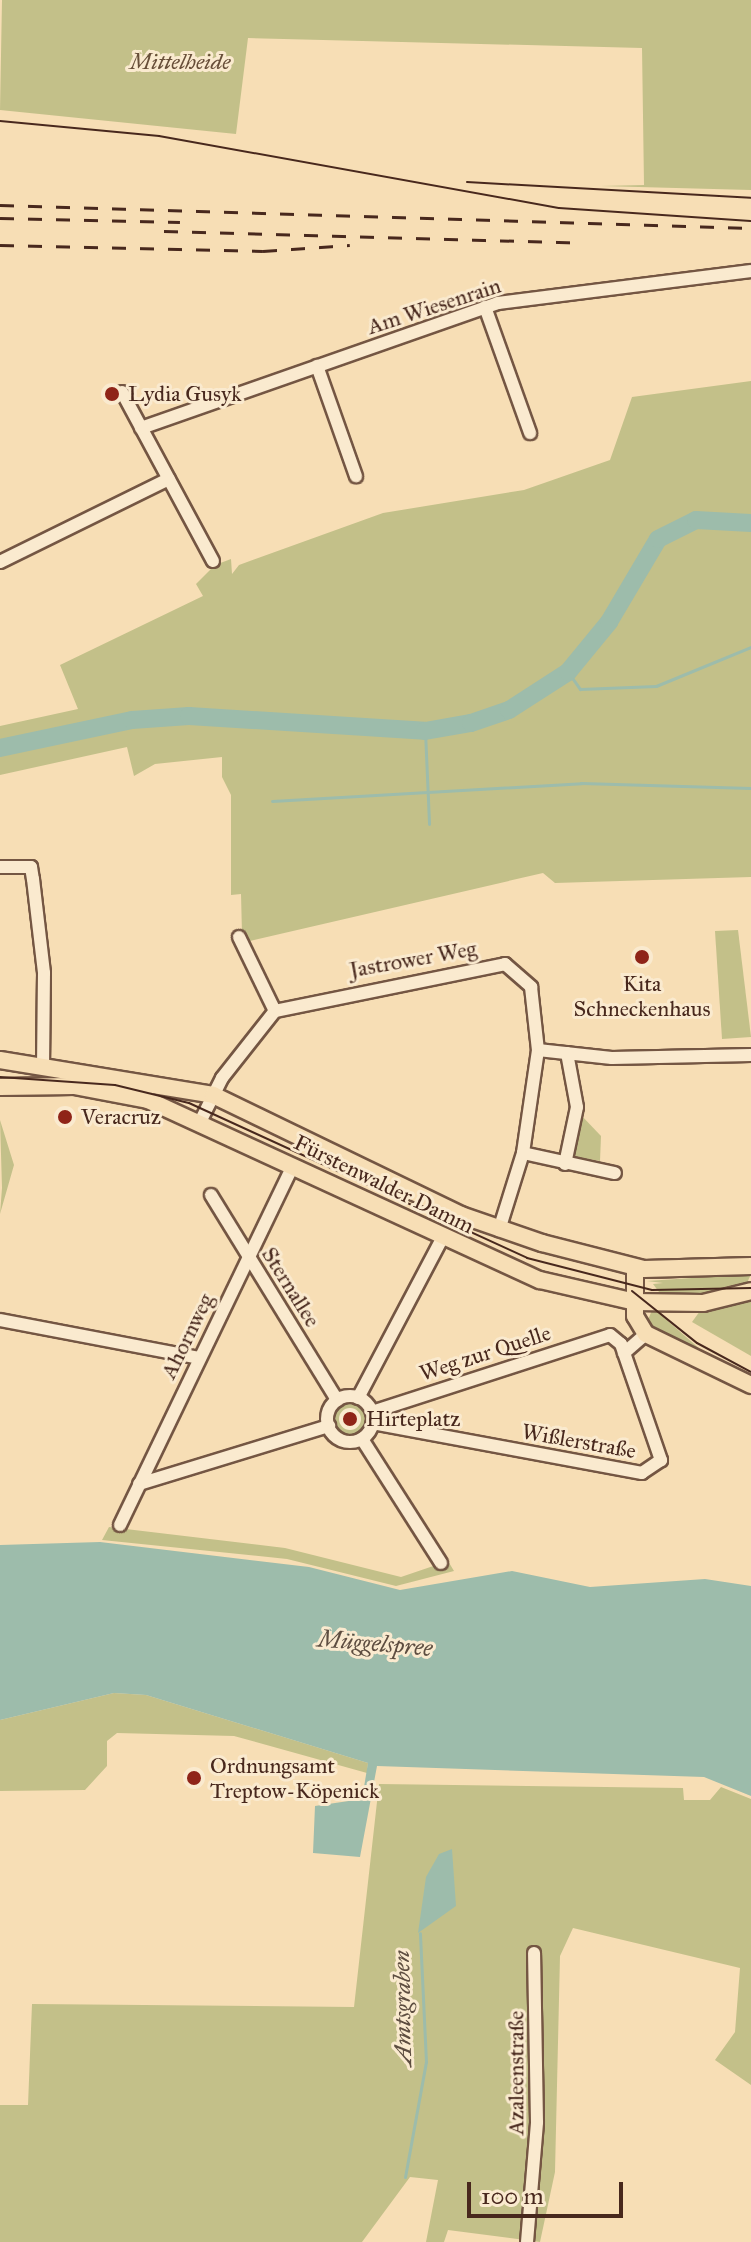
<!DOCTYPE html>
<html>
<head>
<meta charset="utf-8">
<style>
  body { margin:0 }
  #map { position:relative; width:751px; height:2242px; overflow:hidden; background:#f7deb5; font-family:"IM FELL Great Primer",serif }
  div>[style] { position:absolute }
  [style*='--x'] { left:calc(var(--x)*1px); top:calc(var(--y)*1px); width:calc(var(--w)*1px); rotate:calc(var(--a)*1deg) }
  .green>* { inset:0; background:#c3c089 }
  .round { border-radius:50% }
  .water>* { inset:0; background:#9dbcab }
  .stream>* { height:3px; margin:-1.5px; padding:0 1.5px; transform-origin:1.5px; border-radius:1.5px; background:#9dbcab }
  .river>* { height:18px; margin:-9px; padding:0 9px; transform-origin:9px; border-radius:9px; background:#9dbcab }
  .roads { filter:drop-shadow(2px 0 #745643) drop-shadow(-2px 0 #745643) drop-shadow(0 2px #745643) drop-shadow(0 -2px #745643) }
  .minor>* { height:12px; margin:-6px; padding:0 6px; transform-origin:6px; border-radius:6px; background:#faeacf }
  .minor>.ring { margin:-6px; padding:0; box-sizing:content-box; background:none; border:12px solid #faeacf; border-radius:50% }
  .major>* { height:16px; margin:-8px; padding:0 8px; transform-origin:8px; border-radius:8px; background:#f7deb5 }
  .tram>* { height:2px; margin:-1px; padding:0 1px; transform-origin:1px; border-radius:1px; background:#48281d }
  .rail>* { height:3px; margin-top:-1.5px; transform-origin:0; background:repeating-linear-gradient(90deg,#48281d 0 14px,transparent 0 28px) }
  .dots>* { width:22px; height:22px; translate:-50% -50%; box-sizing:border-box; border:4px solid #faeacf; border-radius:50% }
  span { translate:-50% -50%; white-space:nowrap; text-align:center; line-height:1.15; -webkit-text-stroke:6px #faeacf; paint-order:stroke }
  .park-label { font-size:22px; color:#674e38; font-style:italic }
  .street-label { font-size:22px; color:#48281d }
  .poi-label { font-size:22px; color:#48281d }
  .left { translate:0 -50%; text-align:left }
  .water-label { font-size:24px; color:#5d4d40; font-style:italic }
  .scale { position:absolute; left:467px; top:2182px; width:156px; height:36px; box-sizing:border-box; border:4px solid #48281d; border-top:0; padding-left:10px; font-size:24px; line-height:28px; white-space:nowrap; color:#48281d; -webkit-text-stroke:6px #faeacf; paint-order:stroke }
</style>
</head>
<body>
<div id="map">
  <div class="green">
    <i style="clip-path:polygon(2px 0,751px 0,751px 190px,601px 186px,644px 185px,642px 48px,248px 38px,236px 134px,0 110px)"></i>
    <i style="clip-path:polygon(751px 381px,751px 877px,555px 883px,543px 873px,250px 941px,242px 934px,241px 894px,231px 895px,231px 795px,222px 777px,222px 757px,155px 764px,134px 776px,127px 747px,0 775px,0 726px,78px 709px,60px 665px,203px 596px,196px 584px,215px 565px,231px 559px,232px 574px,239px 565px,383px 513px,524px 490px,610px 460px,632px 397px)"></i>
    <i style="clip-path:polygon(738px 930px,751px 1037px,722px 1039px,715px 931px)"></i>
    <i style="clip-path:polygon(579px 1113px,601px 1136px,600px 1161px,572px 1156px)"></i>
    <i style="clip-path:polygon(0 1120px,14px 1165px,0 1214px,2px 1188px)"></i>
    <i style="clip-path:polygon(751px 1274px,743px 1292px,665px 1300px,653px 1284px,663px 1283px,647px 1281px)"></i>
    <i style="clip-path:polygon(751px 1300px,751px 1356px,692px 1322px,700px 1311px)"></i>
    <i style="clip-path:polygon(653px 1308px,701px 1350px,751px 1380px,654px 1330px,647px 1322px)"></i>
    <i class="round" style="left:332px;top:1401px;width:36px;height:36px"></i>
    <i style="clip-path:polygon(109px 1527px,285px 1548px,401px 1577px,448px 1561px,454px 1571px,396px 1586px,287px 1559px,102px 1540px)"></i>
    <i style="clip-path:polygon(114px 1693px,146px 1695px,368px 1763px,367px 1773px,234px 1736px,117px 1733px,107px 1741px,107px 1766px,85px 1790px,0 1791px,0 1720px)"></i>
    <i style="clip-path:polygon(379px 1784px,683px 1788px,684px 1800px,710px 1800px,721px 1787px,751px 1799px,751px 2085px,715px 2060px,735px 2032px,740px 1968px,573px 1928px,560px 1956px,555px 2172px,540px 2242px,448px 2230px,444px 2242px,426px 2242px,438px 2180px,410px 2177px,362px 2242px,0 2242px,0 2105px,28px 2105px,32px 2004px,354px 2007px)"></i>
  </div>
  <div class="water">
    <i style="clip-path:polygon(100px 1542px,309px 1567px,400px 1590px,512px 1571px,590px 1587px,705px 1579px,751px 1586px,751px 1796px,704px 1777px,377px 1766px,360px 1857px,313px 1853px,315px 1806px,362px 1799px,368px 1763px,146px 1695px,114px 1693px,0 1720px,0 1545px)"></i>
    <i style="clip-path:polygon(452px 1849px,456px 1906px,418px 1933px,426px 1877px,439px 1854px)"></i>
  </div>
  <div class="stream">
    <i style="--x:568;--y:672;--w:21;--a:55"></i>
    <i style="--x:580;--y:689;--w:76;--a:-2.3"></i>
    <i style="--x:656;--y:686;--w:103;--a:-22.3"></i>
    <i style="--x:425;--y:731;--w:93;--a:87.5"></i>
    <i style="--x:272;--y:801;--w:310;--a:-3.3"></i>
    <i style="--x:581;--y:783;--w:170;--a:1.7"></i>
    <i style="--x:405;--y:2177;--w:117;--a:-79.7"></i>
    <i style="--x:426;--y:2062;--w:129;--a:-92.7"></i>
  </div>
  <div class="river">
    <i style="--x:0;--y:748;--w:135;--a:-12"></i>
    <i style="--x:132;--y:720;--w:57;--a:-4"></i>
    <i style="--x:189;--y:716;--w:236;--a:3.6"></i>
    <i style="--x:425;--y:731;--w:47;--a:-9.9"></i>
    <i style="--x:471;--y:723;--w:40;--a:-18.9"></i>
    <i style="--x:509;--y:710;--w:70;--a:-32.8"></i>
    <i style="--x:568;--y:672;--w:65;--a:-50.6"></i>
    <i style="--x:609;--y:622;--w:96;--a:-59.4"></i>
    <i style="--x:658;--y:539;--w:42;--a:-26.6"></i>
    <i style="--x:696;--y:520;--w:55;--a:3.1"></i>
  </div>
  <div class="roads">
    <div class="minor">
      <i style="--x:485;--y:307;--w:134;--a:70.3"></i>
      <i style="--x:317;--y:366;--w:117;--a:70.5"></i>
      <i style="--x:122;--y:392;--w:192;--a:61.7"></i>
      <i style="--x:141;--y:428;--w:378;--a:-19.3"></i>
      <i style="--x:498;--y:303;--w:255;--a:-7.2"></i>
      <i style="--x:0;--y:562;--w:188;--a:-26.2"></i>
      <i style="--x:0;--y:867;--w:31;--a:0"></i>
      <i style="--x:31;--y:867;--w:12;--a:81"></i>
      <i style="--x:33;--y:879;--w:95;--a:83.3"></i>
      <i style="--x:44;--y:973;--w:90;--a:90.6"></i>
      <i style="--x:239;--y:937;--w:82;--a:64.1"></i>
      <i style="--x:538;--y:1050;--w:74;--a:6.2"></i>
      <i style="--x:612;--y:1058;--w:139;--a:-1.2"></i>
      <i style="--x:201;--y:1120;--w:47;--a:-63.4"></i>
      <i style="--x:222;--y:1078;--w:85;--a:-51.7"></i>
      <i style="--x:275;--y:1011;--w:235;--a:-11.5"></i>
      <i style="--x:505;--y:964;--w:35;--a:41"></i>
      <i style="--x:531;--y:987;--w:63;--a:83.7"></i>
      <i style="--x:538;--y:1050;--w:104;--a:98.3"></i>
      <i style="--x:523;--y:1153;--w:81;--a:107.3"></i>
      <i style="--x:523;--y:1153;--w:94;--a:12.3"></i>
      <i style="--x:565;--y:1164;--w:58;--a:-78.1"></i>
      <i style="--x:577;--y:1107;--w:55;--a:-100.5"></i>
      <i style="--x:211;--y:1195;--w:241;--a:58.4"></i>
      <i style="--x:0;--y:1320;--w:203;--a:10.8"></i>
      <i style="--x:624;--y:1353;--w:29;--a:-41"></i>
      <i class="ring" style="left:327px;top:1396px;width:34px;height:34px"></i>
      <i style="--x:358;--y:1398;--w:182;--a:-62.2"></i>
      <i style="--x:372;--y:1412;--w:250;--a:-17.9"></i>
      <i style="--x:610;--y:1335;--w:14;--a:39"></i>
      <i style="--x:621;--y:1344;--w:123;--a:71"></i>
      <i style="--x:661;--y:1460;--w:23;--a:146"></i>
      <i style="--x:642;--y:1473;--w:274;--a:-169.5"></i>
      <i style="--x:362;--y:1439;--w:147;--a:57.5"></i>
      <i style="--x:139;--y:1484;--w:199;--a:-17"></i>
      <i style="--x:120;--y:1525;--w:399;--a:-64.3"></i>
      <i style="--x:527;--y:2242;--w:120;--a:-85.2"></i>
      <i style="--x:537;--y:2122;--w:169;--a:-91"></i>
    </div>
    <div class="major">
      <i style="--x:0;--y:1060;--w:216;--a:9.3"></i>
      <i style="--x:213;--y:1095;--w:276;--a:25.8"></i>
      <i style="--x:461;--y:1215;--w:86;--a:19.1"></i>
      <i style="--x:542;--y:1243;--w:105;--a:14.3"></i>
      <i style="--x:644;--y:1269;--w:107;--a:-1.6"></i>
      <i style="--x:0;--y:1087;--w:74;--a:-0.8"></i>
      <i style="--x:74;--y:1086;--w:75;--a:10.7"></i>
      <i style="--x:148;--y:1100;--w:431;--a:24.7"></i>
      <i style="--x:540;--y:1280;--w:98;--a:13"></i>
      <i style="--x:635;--y:1302;--w:68;--a:0.8"></i>
      <i style="--x:703;--y:1303;--w:49;--a:-14"></i>
      <i style="--x:635;--y:1268;--w:48;--a:90"></i>
      <i style="--x:635;--y:1316;--w:21;--a:59"></i>
      <i style="--x:646;--y:1334;--w:117;--a:25.9"></i>
    </div>
  </div>
  <div class="tram">
    <i style="--x:0;--y:121;--w:160;--a:5.4"></i>
    <i style="--x:159;--y:136;--w:406;--a:10.2"></i>
    <i style="--x:559;--y:208;--w:192;--a:3.9"></i>
    <i style="--x:467;--y:182;--w:284;--a:3.2"></i>
    <i style="--x:0;--y:1077;--w:115;--a:4"></i>
    <i style="--x:115;--y:1085;--w:76;--a:13.7"></i>
    <i style="--x:189;--y:1103;--w:372;--a:24.6"></i>
    <i style="--x:527;--y:1258;--w:129;--a:14.4"></i>
    <i style="--x:652;--y:1290;--w:99;--a:-1.2"></i>
    <i style="--x:632;--y:1291;--w:83;--a:38.7"></i>
    <i style="--x:697;--y:1343;--w:61;--a:28.2"></i>
  </div>
  <div class="rail">
    <i style="--x:0;--y:205;--w:751;--a:1.75"></i>
    <i style="--x:0;--y:218;--w:180;--a:1.3"></i>
    <i style="--x:164;--y:231;--w:420;--a:1.6"></i>
    <i style="--x:0;--y:245;--w:263;--a:1.3"></i>
    <i style="--x:263;--y:251;--w:87;--a:-3.9"></i>
  </div>
  <div class="dots">
    <i style="left:112px;top:394px;background:#8f2418"></i>
    <i style="left:642px;top:957px;background:#8f2418"></i>
    <i style="left:65px;top:1117px;background:#8f2418"></i>
    <i style="left:350px;top:1419px;background:#8f2418"></i>
    <i style="left:194px;top:1778px;background:#8f2418"></i>
  </div>
  <div class="park-label">
    <span style="left:180px;top:62px">Mittelheide</span>
  </div>
  <div class="street-label">
    <span style="left:434px;top:306px;rotate:-18deg">Am Wiesenrain</span>
    <span style="left:413px;top:959px;rotate:-10deg">Jastrower Weg</span>
    <span style="left:384px;top:1184px;rotate:26deg">Fürstenwalder Damm</span>
    <span style="left:291px;top:1287px;rotate:58deg">Sternallee</span>
    <span style="left:187px;top:1336px;rotate:-64deg">Ahornweg</span>
    <span style="left:485px;top:1353px;rotate:-18deg">Weg zur Quelle</span>
    <span style="left:579px;top:1441px;rotate:10deg">Wißlerstraße</span>
    <span style="left:516px;top:2073px;rotate:-90deg">Azaleenstraße</span>
  </div>
  <div class="poi-label">
    <span class="left" style="left:128px;top:394px">Lydia Gusyk</span>
    <span style="left:642px;top:996px">Kita<br>Schneckenhaus</span>
    <span class="left" style="left:81px;top:1117px">Veracruz</span>
    <span class="left" style="left:366px;top:1419px">Hirteplatz</span>
    <span class="left" style="left:210px;top:1778px">Ordnungsamt<br>Treptow-Köpenick</span>
  </div>
  <div class="water-label">
    <span style="left:375px;top:1644px;rotate:5deg">Müggelspree</span>
    <span style="left:403px;top:2008px;rotate:-91deg">Amtsgraben</span>
  </div>
  <div class="scale">100 m</div>
</div>
</body>
</html>
